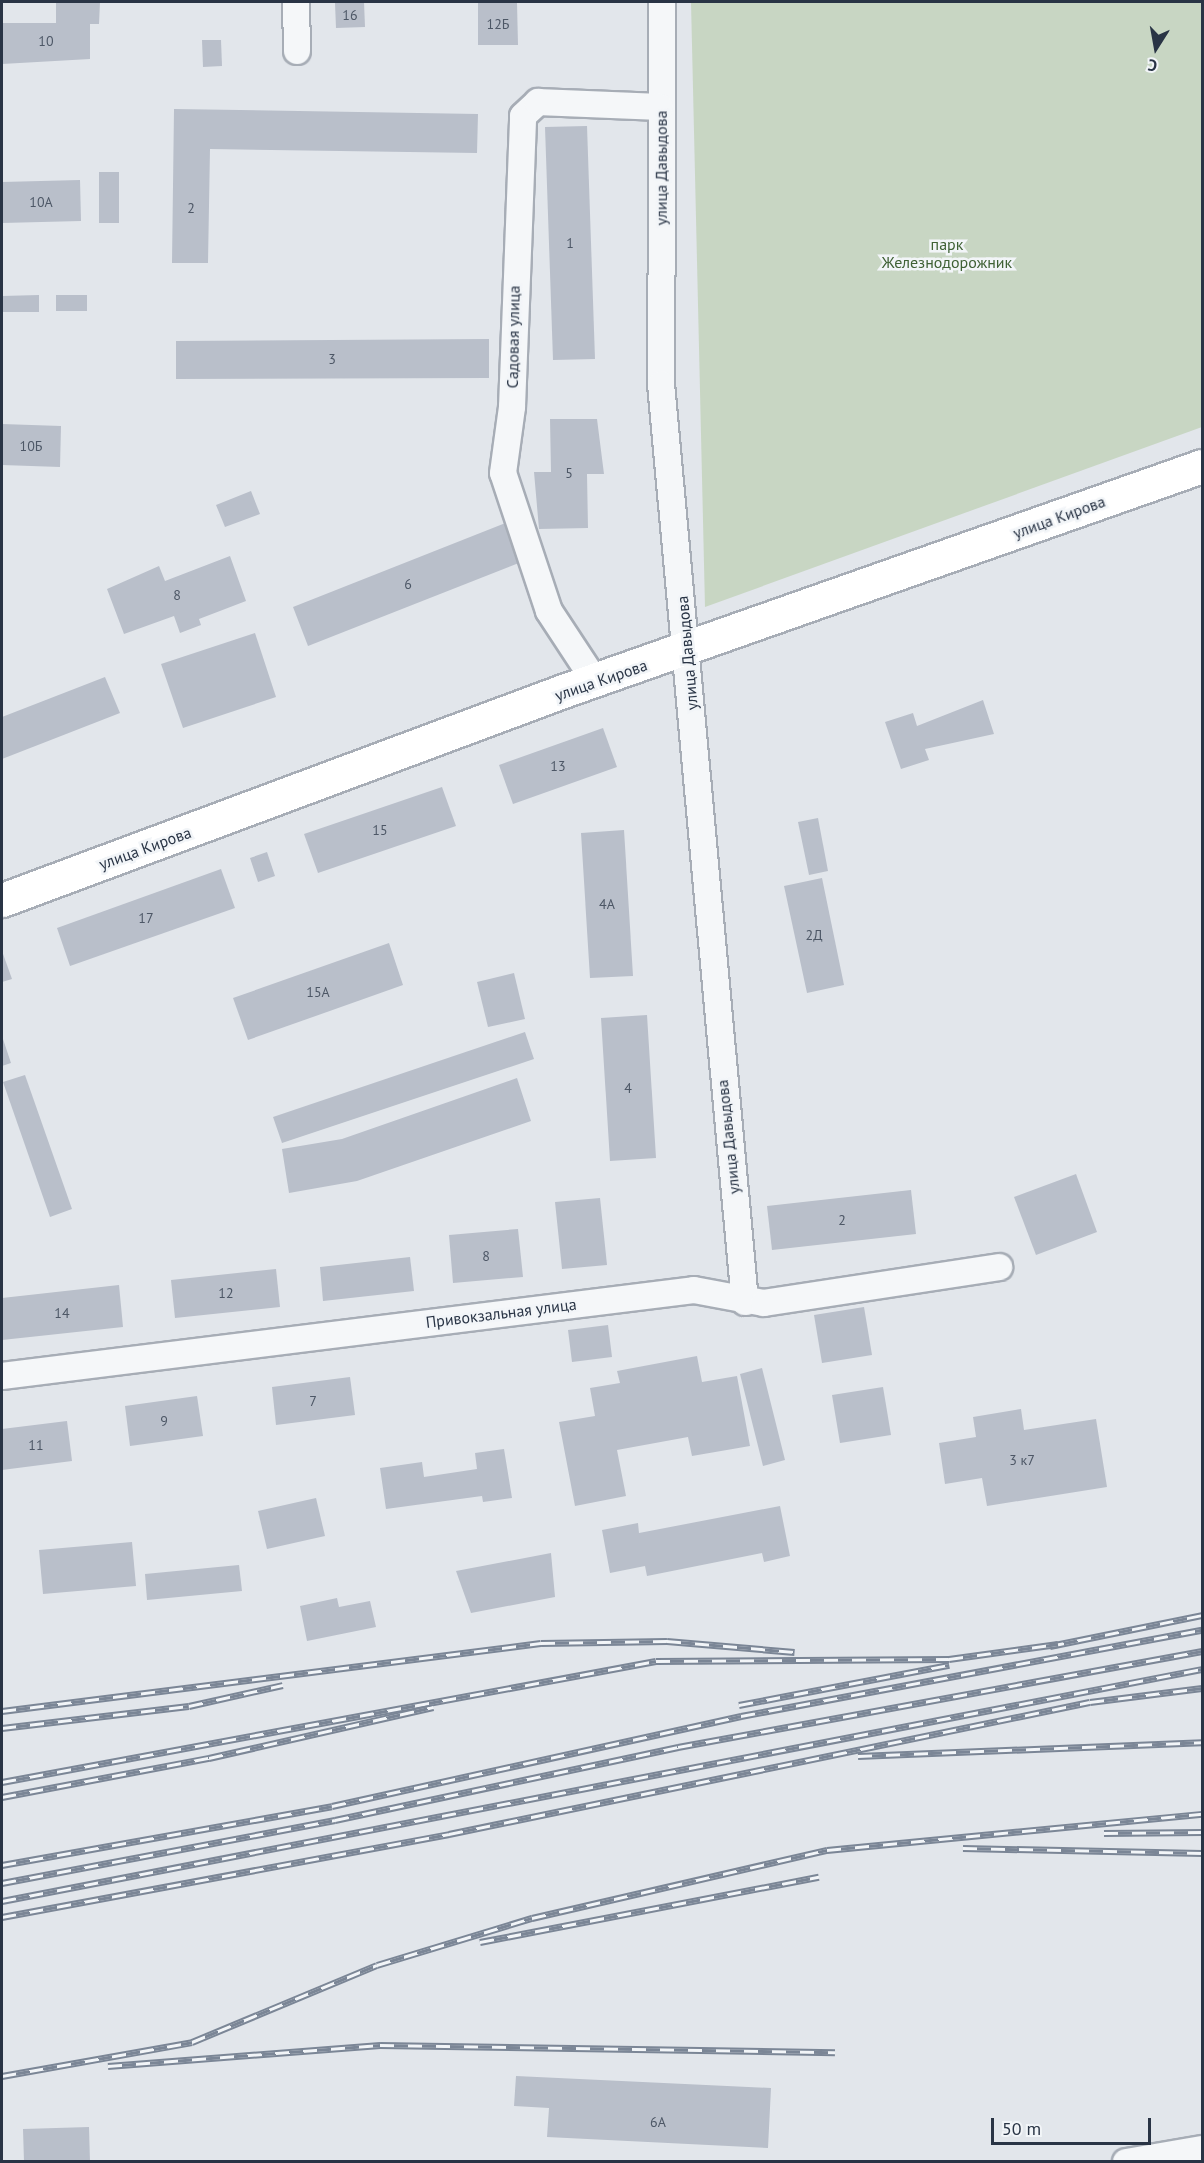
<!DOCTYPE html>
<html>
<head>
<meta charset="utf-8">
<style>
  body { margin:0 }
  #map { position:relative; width:1204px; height:2163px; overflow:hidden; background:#e2e6eb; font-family:"PT Sans",sans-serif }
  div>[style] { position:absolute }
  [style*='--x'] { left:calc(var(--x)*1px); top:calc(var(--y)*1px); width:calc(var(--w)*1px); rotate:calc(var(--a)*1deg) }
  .green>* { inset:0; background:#c8d6c3 }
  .building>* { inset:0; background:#b9bfca }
  .roads { filter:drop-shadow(2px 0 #a7adb6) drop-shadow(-2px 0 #a7adb6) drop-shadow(0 2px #a7adb6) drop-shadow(0 -2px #a7adb6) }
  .minor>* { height:26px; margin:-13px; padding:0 13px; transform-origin:13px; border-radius:13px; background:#f5f7f9 }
  .secondary>* { height:33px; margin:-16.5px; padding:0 16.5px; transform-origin:16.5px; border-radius:16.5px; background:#fff }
  .rail>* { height:7px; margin-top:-3.5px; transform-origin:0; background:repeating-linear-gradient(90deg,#f2f5f8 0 14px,#7b8696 0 28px); box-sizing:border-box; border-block:2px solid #7b8696 }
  span { translate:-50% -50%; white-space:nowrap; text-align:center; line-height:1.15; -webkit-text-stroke:5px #f2f5f8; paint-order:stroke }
  .number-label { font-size:14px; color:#4d5766 }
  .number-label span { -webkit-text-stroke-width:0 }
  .street-label { font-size:16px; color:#293445 }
  .park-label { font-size:16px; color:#3f6135 }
  .frame { position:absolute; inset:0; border:3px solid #293445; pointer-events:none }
  .north { position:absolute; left:1126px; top:18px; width:60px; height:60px; -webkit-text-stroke:4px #f2f5f8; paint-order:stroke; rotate:191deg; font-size:16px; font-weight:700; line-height:24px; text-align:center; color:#293445 }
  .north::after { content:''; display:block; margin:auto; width:21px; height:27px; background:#293445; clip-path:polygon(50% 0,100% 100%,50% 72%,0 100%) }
  .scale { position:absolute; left:991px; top:2118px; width:160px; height:27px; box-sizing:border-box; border:3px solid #293445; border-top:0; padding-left:8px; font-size:18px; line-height:21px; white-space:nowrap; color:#293445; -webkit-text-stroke:4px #f2f5f8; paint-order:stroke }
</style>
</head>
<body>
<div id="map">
  <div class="green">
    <i style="clip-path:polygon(691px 2px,1202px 2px,1202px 427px,705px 607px)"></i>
  </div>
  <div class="building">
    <i style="clip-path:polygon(56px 2px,100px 2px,99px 24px,90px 24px,90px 59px,2px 64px,2px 23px,56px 23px)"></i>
    <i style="clip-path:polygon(364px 2px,365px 27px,336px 28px,335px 3px)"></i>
    <i style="clip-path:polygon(478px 3px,517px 3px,518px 45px,478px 45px)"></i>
    <i style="clip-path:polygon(202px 40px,221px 40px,222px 66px,203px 67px)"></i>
    <i style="clip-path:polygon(174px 109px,478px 114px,477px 153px,210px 149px,208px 263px,172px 263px)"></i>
    <i style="clip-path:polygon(587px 126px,595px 359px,553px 360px,545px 127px)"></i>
    <i style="clip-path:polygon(99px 172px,119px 172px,119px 223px,99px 223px)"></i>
    <i style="clip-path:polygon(80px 180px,81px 221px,2px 223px,2px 182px)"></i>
    <i style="clip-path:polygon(39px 295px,39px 312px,2px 312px,2px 296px)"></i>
    <i style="clip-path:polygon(56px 295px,87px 295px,87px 311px,56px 311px)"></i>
    <i style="clip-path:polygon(489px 339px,489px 378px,176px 379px,176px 341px)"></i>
    <i style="clip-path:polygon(550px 419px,597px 419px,604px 474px,587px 474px,588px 528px,539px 529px,534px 472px,551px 472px)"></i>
    <i style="clip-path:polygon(2px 424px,61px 426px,60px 467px,2px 465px)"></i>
    <i style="clip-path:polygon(251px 491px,260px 514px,225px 527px,216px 505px)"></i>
    <i style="clip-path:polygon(508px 522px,524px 561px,308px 646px,293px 607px)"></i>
    <i style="clip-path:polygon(230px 556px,246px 601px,199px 619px,201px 625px,180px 633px,174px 616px,124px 634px,107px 589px,159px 566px,165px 581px)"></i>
    <i style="clip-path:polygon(255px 633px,276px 697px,183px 728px,161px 664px)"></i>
    <i style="clip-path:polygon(105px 677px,120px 713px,2px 759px,2px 717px)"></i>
    <i style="clip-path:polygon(983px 700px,994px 734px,925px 749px,929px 760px,901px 769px,885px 722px,913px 713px,917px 726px)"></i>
    <i style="clip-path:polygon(603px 728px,617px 767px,513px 804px,499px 765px)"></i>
    <i style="clip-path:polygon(442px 787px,456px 826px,318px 873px,304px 834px)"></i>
    <i style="clip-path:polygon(818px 818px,828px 871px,809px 875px,798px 822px)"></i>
    <i style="clip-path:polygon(624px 830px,633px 976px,590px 978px,581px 833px)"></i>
    <i style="clip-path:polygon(267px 852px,275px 876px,258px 882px,250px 858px)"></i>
    <i style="clip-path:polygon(221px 869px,235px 908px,70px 966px,57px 928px)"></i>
    <i style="clip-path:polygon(822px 878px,844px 985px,807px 993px,784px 886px)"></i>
    <i style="clip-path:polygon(389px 943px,403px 985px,248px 1040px,233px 998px)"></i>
    <i style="clip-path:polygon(2px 951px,12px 979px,2px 982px)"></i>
    <i style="clip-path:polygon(514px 973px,525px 1019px,488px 1027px,477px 982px)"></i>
    <i style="clip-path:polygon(647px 1015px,656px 1158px,610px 1161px,601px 1018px)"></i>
    <i style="clip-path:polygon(525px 1032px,534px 1059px,282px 1143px,273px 1117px)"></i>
    <i style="clip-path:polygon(2px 1036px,11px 1063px,2px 1066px)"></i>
    <i style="clip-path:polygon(25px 1075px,72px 1209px,50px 1217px,3px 1082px)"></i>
    <i style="clip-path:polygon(517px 1078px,531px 1121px,357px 1181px,289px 1193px,282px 1149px,342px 1139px)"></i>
    <i style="clip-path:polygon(1076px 1174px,1097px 1232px,1036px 1255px,1014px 1197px)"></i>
    <i style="clip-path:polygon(911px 1190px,916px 1234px,772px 1250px,767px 1206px)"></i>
    <i style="clip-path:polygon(600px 1198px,607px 1265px,562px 1269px,555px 1202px)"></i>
    <i style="clip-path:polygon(518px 1229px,523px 1277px,453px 1283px,449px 1235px)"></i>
    <i style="clip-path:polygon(410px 1257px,414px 1291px,323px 1301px,320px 1267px)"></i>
    <i style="clip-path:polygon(276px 1269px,280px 1307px,175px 1318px,171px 1280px)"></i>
    <i style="clip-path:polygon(119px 1285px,123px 1327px,2px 1340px,2px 1298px)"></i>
    <i style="clip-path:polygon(864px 1307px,872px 1355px,822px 1363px,814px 1315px)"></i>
    <i style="clip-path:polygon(608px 1325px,612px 1357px,572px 1362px,568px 1330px)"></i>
    <i style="clip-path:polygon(697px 1356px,702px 1382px,737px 1376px,750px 1446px,692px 1456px,688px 1437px,617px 1450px,626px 1496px,575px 1506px,559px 1422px,595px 1416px,590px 1388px,620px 1383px,617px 1371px)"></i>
    <i style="clip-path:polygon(762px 1368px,785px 1460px,763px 1466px,740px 1374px)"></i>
    <i style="clip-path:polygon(350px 1377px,355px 1415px,276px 1425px,272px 1387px)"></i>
    <i style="clip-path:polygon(883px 1387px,891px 1435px,840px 1443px,832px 1395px)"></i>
    <i style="clip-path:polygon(197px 1396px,203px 1436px,130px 1446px,125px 1406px)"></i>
    <i style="clip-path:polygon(1021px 1409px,1024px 1430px,1096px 1419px,1107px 1487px,987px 1506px,982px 1478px,945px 1484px,939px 1443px,976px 1437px,973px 1417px)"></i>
    <i style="clip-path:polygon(67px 1421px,72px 1461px,2px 1470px,2px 1429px)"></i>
    <i style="clip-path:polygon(504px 1449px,512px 1498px,483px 1502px,482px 1496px,386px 1509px,380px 1468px,422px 1462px,424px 1477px,477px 1469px,475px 1453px)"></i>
    <i style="clip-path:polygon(316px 1498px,325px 1536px,267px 1549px,258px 1511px)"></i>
    <i style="clip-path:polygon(780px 1506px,790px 1556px,764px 1562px,762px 1553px,647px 1576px,645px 1566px,610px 1573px,602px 1530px,638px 1523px,639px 1533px)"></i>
    <i style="clip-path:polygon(132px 1542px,136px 1586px,43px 1594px,39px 1550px)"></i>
    <i style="clip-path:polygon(551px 1553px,555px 1597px,471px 1613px,456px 1571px)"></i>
    <i style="clip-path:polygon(239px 1565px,242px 1591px,147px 1600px,145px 1574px)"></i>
    <i style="clip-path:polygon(337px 1598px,339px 1607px,370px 1601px,376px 1627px,307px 1641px,300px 1606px)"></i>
    <i style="clip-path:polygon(516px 2076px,771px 2088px,768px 2148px,547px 2137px,549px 2108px,514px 2106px)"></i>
    <i style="clip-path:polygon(89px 2127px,90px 2162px,24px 2162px,23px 2129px)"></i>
  </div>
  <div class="roads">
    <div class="minor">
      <i style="--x:296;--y:2;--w:49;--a:88.8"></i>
      <i style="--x:662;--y:2;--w:382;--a:90.1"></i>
      <i style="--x:661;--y:384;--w:922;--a:84.77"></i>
      <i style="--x:595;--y:681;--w:84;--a:-123.3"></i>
      <i style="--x:549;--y:611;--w:145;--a:-108.4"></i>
      <i style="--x:503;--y:473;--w:67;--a:-82.2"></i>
      <i style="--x:512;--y:407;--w:291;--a:-87.8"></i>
      <i style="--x:523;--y:116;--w:21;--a:-43"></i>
      <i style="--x:538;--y:102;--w:122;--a:2.3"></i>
      <i style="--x:2;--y:1376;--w:697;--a:-7.08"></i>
      <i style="--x:694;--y:1290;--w:71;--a:10.5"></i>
      <i style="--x:764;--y:1303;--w:238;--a:-8.7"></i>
      <i style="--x:1126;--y:2162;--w:77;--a:-9.7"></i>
    </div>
    <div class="secondary">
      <i style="--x:2;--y:900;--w:599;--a:-20.43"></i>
      <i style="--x:563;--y:691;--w:677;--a:-19.4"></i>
    </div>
  </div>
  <div class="rail">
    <i style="--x:1050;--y:1646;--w:155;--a:-11.5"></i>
    <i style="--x:739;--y:1705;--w:214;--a:-10.8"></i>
    <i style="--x:2;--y:1711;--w:543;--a:-7.19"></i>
    <i style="--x:541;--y:1643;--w:126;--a:-0.9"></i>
    <i style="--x:667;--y:1641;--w:128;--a:4.9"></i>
    <i style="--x:2;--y:1728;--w:188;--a:-6.7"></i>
    <i style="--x:189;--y:1706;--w:96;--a:-12.6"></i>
    <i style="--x:858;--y:1756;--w:344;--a:-2.3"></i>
    <i style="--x:2;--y:1782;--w:665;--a:-10.48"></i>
    <i style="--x:656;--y:1661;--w:293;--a:-0.4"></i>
    <i style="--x:949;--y:1659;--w:110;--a:-7.8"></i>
    <i style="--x:2;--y:1797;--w:211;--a:-10.7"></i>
    <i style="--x:209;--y:1758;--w:230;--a:-12.8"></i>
    <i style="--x:1104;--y:1833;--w:98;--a:-0.6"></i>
    <i style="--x:963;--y:1848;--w:239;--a:1.2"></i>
    <i style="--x:2;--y:1865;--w:335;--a:-10.1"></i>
    <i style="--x:332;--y:1806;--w:419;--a:-12.4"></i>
    <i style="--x:741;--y:1716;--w:469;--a:-10.6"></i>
    <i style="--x:2;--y:1883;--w:339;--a:-10.7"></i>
    <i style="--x:335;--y:1820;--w:351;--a:-12"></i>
    <i style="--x:678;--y:1747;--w:533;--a:-10.38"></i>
    <i style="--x:2;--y:1901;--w:1222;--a:-10.94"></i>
    <i style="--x:2;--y:1917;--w:455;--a:-10.5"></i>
    <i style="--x:449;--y:1834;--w:654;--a:-11.64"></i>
    <i style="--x:1090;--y:1702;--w:113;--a:-7.1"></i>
    <i style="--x:480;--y:1942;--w:345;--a:-10.9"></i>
    <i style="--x:108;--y:2066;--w:273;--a:-4.4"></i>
    <i style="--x:380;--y:2045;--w:455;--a:0.9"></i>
    <i style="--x:2;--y:2076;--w:193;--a:-10.1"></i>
    <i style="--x:192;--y:2042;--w:200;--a:-22.6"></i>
    <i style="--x:377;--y:1965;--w:162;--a:-16.9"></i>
    <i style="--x:532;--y:1918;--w:303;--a:-13"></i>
    <i style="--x:827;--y:1850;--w:377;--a:-5.5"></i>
  </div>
  <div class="number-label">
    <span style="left:350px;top:15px">16</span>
    <span style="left:498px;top:24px">12Б</span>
    <span style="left:46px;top:41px">10</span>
    <span style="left:41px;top:202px">10А</span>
    <span style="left:191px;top:208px">2</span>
    <span style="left:570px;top:243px">1</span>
    <span style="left:332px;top:359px">3</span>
    <span style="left:31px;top:446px">10Б</span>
    <span style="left:569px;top:473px">5</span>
    <span style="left:408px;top:584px">6</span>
    <span style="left:177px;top:595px">8</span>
    <span style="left:558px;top:766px">13</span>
    <span style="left:380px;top:830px">15</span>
    <span style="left:607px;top:904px">4А</span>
    <span style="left:146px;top:918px">17</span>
    <span style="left:814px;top:935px">2Д</span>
    <span style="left:318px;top:992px">15А</span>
    <span style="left:628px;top:1088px">4</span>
    <span style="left:842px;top:1220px">2</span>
    <span style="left:486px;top:1256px">8</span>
    <span style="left:226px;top:1293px">12</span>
    <span style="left:62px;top:1313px">14</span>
    <span style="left:313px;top:1401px">7</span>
    <span style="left:164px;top:1421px">9</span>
    <span style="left:36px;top:1445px">11</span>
    <span style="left:1022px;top:1460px">3 к7</span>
    <span style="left:658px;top:2122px">6А</span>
  </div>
  <div class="street-label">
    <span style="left:661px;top:168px;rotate:-90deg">улица Давыдова</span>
    <span style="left:513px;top:337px;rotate:-89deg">Садовая улица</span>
    <span style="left:1059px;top:517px;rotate:-20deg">улица Кирова</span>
    <span style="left:687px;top:653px;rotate:-95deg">улица Давыдова</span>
    <span style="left:601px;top:680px;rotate:-19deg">улица Кирова</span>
    <span style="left:145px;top:848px;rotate:-20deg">улица Кирова</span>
    <span style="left:728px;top:1137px;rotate:-96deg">улица Давыдова</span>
    <span style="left:501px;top:1313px;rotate:-7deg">Привокзальная улица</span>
  </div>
  <div class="park-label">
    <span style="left:947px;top:253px">парк<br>Железнодорожник</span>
  </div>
  <div class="frame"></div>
  <div class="north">С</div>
  <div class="scale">50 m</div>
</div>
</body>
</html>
